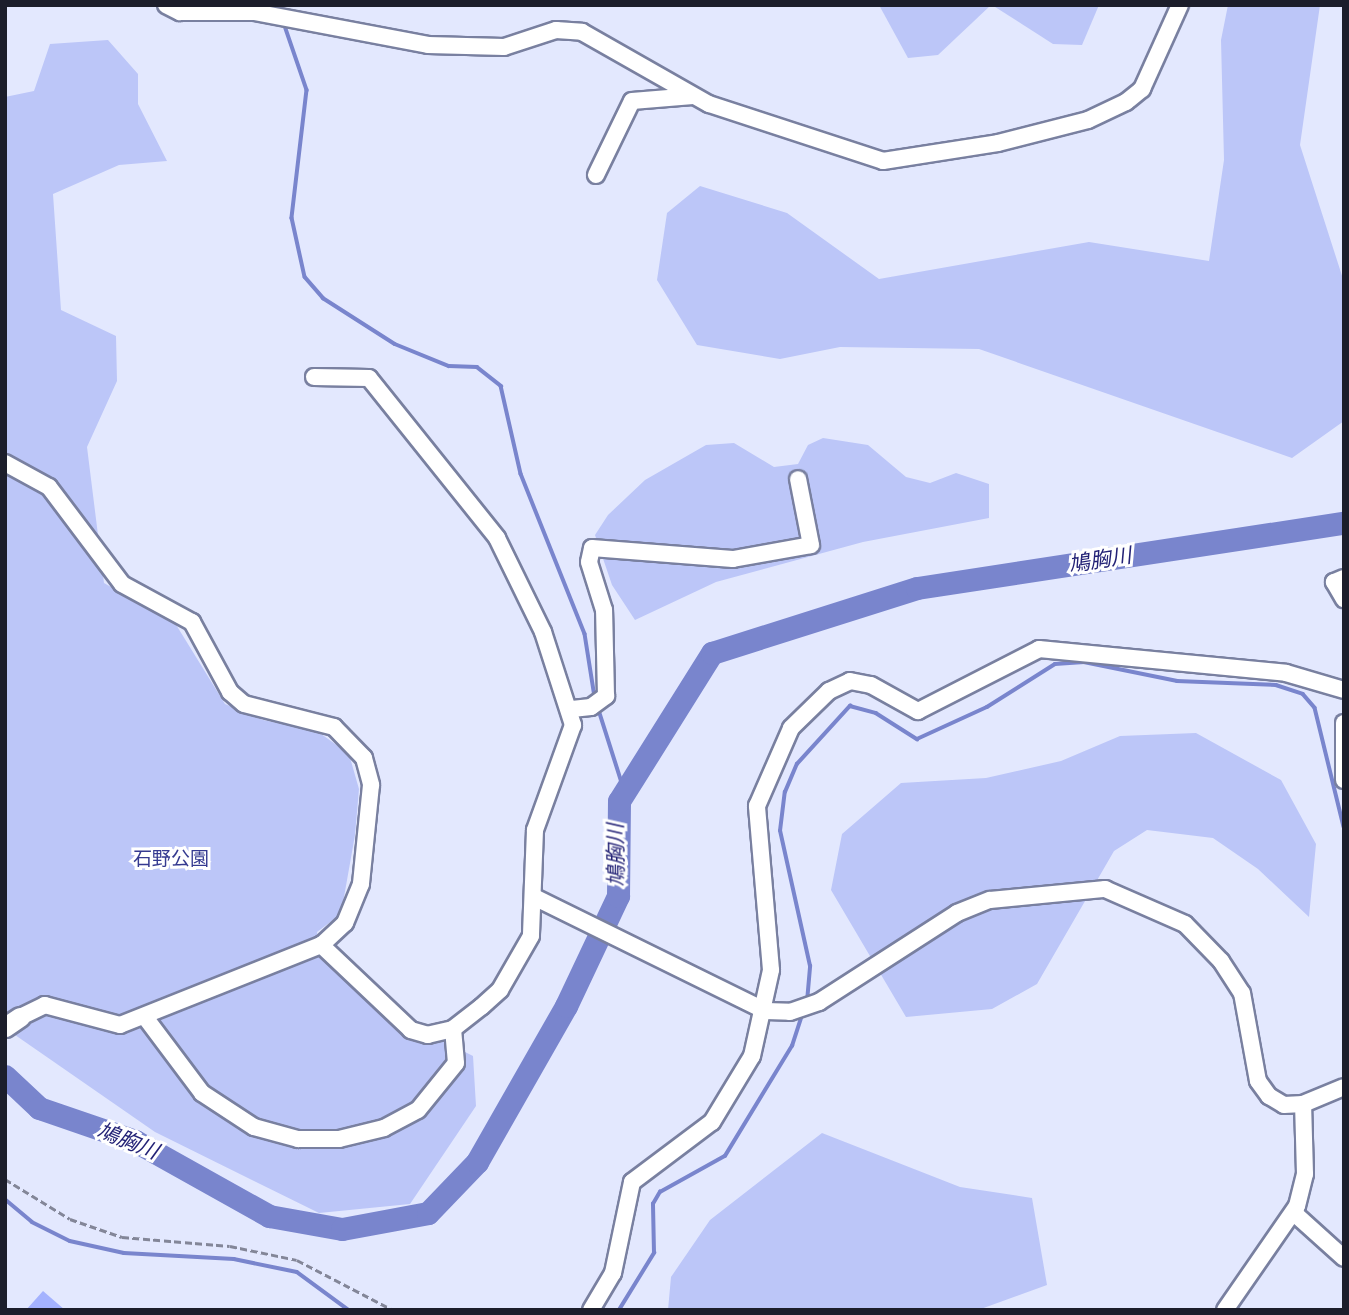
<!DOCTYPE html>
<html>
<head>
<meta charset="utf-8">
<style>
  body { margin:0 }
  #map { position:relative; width:1349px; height:1315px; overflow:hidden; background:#e3e8fe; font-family:"DejaVu Sans","Noto Sans JP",sans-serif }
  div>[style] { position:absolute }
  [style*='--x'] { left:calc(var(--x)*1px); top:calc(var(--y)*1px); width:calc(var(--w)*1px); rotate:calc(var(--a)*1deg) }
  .green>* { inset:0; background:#bcc6f8 }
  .stream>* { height:3.5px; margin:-1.75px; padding:0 1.75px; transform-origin:1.75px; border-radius:1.75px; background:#7985cd }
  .river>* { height:23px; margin:-11.5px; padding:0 11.5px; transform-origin:11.5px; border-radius:11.5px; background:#7985cd }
  .building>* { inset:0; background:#a4b2fe }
  .path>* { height:2.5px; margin-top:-1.25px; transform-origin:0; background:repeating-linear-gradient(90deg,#838698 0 7px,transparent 0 10.5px) }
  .roads { filter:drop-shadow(2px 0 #7980a0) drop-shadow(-2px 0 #7980a0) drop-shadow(0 2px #7980a0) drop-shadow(0 -2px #7980a0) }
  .minor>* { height:16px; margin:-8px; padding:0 8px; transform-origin:8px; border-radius:8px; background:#fff }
  .tertiary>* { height:19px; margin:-9.5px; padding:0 9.5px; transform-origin:9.5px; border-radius:9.5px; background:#fff }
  span { translate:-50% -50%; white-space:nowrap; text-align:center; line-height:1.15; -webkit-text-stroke:6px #fff; paint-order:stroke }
  .park-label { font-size:19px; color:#353a90 }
  .water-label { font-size:21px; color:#232276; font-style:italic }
  .frame { position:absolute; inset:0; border:7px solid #1c1e2b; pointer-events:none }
</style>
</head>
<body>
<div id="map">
  <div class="green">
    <i style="clip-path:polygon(879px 5px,991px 5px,938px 55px,908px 58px)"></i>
    <i style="clip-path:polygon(992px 5px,1099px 5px,1082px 45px,1053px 44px)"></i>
    <i style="clip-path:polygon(1228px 5px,1320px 5px,1300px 145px,1344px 282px,1344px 421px,1292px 458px,979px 349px,840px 347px,780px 359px,697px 345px,657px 280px,667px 213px,700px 186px,787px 213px,879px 279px,1089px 242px,1209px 261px,1224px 160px,1221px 40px)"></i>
    <i style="clip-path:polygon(108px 40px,138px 74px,138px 104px,167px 161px,119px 165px,53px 194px,61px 310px,116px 336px,117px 381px,87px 447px,104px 583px,175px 623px,225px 704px,263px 720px,317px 731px,349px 754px,359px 789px,355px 835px,341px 914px,317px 932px,320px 956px,406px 1037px,445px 1042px,473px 1056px,476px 1106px,410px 1204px,319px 1213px,155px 1132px,5px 1028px,5px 97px,34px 91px,50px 44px)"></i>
    <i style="clip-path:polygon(823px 438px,868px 445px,906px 477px,930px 483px,956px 473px,989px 484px,989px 518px,863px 542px,716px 582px,635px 620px,612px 585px,595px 535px,608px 515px,645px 480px,706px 445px,734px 443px,774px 467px,798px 464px,808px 445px)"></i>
    <i style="clip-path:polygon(1196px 733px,1281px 780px,1316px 844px,1309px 917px,1258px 869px,1213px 838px,1147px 830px,1114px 851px,1037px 984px,992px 1009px,906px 1017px,831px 890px,842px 834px,901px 783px,986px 778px,1061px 761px,1120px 736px)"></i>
    <i style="clip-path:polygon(822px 1133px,960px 1187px,1032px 1198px,1047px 1285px,978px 1310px,668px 1310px,671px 1277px,710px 1220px)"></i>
  </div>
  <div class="stream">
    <i style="--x:284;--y:23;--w:71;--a:71.1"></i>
    <i style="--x:307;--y:90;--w:129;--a:96.7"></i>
    <i style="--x:292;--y:218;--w:60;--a:77.6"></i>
    <i style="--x:305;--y:277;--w:28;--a:49"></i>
    <i style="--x:323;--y:298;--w:85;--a:32.6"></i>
    <i style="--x:395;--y:344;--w:58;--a:22.2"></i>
    <i style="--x:449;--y:366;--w:28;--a:2"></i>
    <i style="--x:477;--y:367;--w:31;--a:38"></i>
    <i style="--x:501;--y:386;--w:90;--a:77.2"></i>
    <i style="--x:521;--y:474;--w:172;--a:68.2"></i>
    <i style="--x:585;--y:634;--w:64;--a:81"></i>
    <i style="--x:598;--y:707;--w:86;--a:72.4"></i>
    <i style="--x:807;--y:1002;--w:36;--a:-85"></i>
    <i style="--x:810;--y:966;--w:138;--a:-102.5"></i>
    <i style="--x:780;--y:831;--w:39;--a:-83"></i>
    <i style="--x:785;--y:792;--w:30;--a:-67"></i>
    <i style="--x:797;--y:764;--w:79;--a:-47.6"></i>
    <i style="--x:850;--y:706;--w:27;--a:15"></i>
    <i style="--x:876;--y:713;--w:49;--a:32.4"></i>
    <i style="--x:917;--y:739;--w:77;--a:-24.6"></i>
    <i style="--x:987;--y:707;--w:80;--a:-32.3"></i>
    <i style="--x:1055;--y:664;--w:29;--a:-4"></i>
    <i style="--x:1084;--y:662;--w:95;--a:11.5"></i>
    <i style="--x:1177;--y:681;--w:99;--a:2.3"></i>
    <i style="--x:1276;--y:685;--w:28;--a:18"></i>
    <i style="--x:1303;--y:694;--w:18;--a:49"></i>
    <i style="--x:1315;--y:708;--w:122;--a:76.3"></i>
    <i style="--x:5;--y:1199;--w:35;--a:40"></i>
    <i style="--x:32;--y:1222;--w:42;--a:26.6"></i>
    <i style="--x:70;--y:1241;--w:55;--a:12.5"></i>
    <i style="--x:124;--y:1253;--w:110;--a:3.1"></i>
    <i style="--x:234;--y:1259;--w:64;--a:11.7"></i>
    <i style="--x:297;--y:1272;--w:64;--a:36.2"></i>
    <i style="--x:619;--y:1310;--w:67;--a:-58.4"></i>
    <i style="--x:654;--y:1253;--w:49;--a:-91.2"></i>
    <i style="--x:653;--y:1204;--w:14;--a:-60"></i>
    <i style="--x:660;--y:1192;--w:74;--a:-29"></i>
    <i style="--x:725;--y:1156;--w:129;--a:-58.7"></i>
    <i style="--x:792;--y:1046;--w:35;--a:-72"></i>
  </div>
  <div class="river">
    <i style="--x:5;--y:1076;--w:47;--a:43.3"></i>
    <i style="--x:39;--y:1108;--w:102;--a:19"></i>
    <i style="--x:135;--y:1141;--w:154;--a:29.2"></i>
    <i style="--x:269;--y:1216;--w:74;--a:10.1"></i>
    <i style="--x:342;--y:1229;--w:87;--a:-10.5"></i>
    <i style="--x:428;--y:1213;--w:71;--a:-46.1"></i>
    <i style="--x:477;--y:1162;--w:180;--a:-60.3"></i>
    <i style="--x:566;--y:1006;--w:122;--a:-64.7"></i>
    <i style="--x:618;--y:896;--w:95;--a:-89.4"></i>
    <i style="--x:619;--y:801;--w:175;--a:-57.9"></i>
    <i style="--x:712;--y:653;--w:215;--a:-17.6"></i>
    <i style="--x:917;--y:588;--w:432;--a:-8.7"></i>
  </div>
  <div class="building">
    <i style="clip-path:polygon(43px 1291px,65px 1310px,26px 1310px)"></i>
  </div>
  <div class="path">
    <i style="--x:5;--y:1179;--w:76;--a:31.6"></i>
    <i style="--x:70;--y:1219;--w:55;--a:19.1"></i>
    <i style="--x:122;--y:1237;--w:108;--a:4.8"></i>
    <i style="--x:230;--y:1246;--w:68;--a:11.8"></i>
    <i style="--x:297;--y:1260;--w:108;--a:27.5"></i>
  </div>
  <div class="roads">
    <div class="minor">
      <i style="--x:166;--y:5;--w:16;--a:27"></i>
      <i style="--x:180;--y:12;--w:74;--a:0"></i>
      <i style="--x:254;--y:12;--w:177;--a:10.7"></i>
      <i style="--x:428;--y:45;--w:76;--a:1.5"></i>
      <i style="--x:504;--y:47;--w:55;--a:-18.1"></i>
      <i style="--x:556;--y:30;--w:26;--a:4"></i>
      <i style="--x:582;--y:32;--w:146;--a:29.6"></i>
      <i style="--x:709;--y:104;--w:183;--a:18.1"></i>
      <i style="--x:883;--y:161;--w:116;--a:-8.9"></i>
      <i style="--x:998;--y:143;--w:93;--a:-14.3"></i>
      <i style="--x:1088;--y:120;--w:42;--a:-25.3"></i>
      <i style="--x:1126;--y:102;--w:21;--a:-39"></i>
      <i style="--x:1142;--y:89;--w:92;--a:-65.7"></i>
      <i style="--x:596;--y:175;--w:82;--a:-64.1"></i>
      <i style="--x:632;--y:101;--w:61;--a:-4.7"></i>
      <i style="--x:314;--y:377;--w:55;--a:1"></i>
      <i style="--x:369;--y:378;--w:205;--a:51.3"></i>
      <i style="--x:497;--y:538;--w:105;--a:63.9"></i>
      <i style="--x:543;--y:632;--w:98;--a:72.1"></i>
      <i style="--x:573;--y:725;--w:112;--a:109.9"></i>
      <i style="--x:535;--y:830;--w:106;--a:92.2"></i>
      <i style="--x:531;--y:936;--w:62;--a:119.9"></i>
      <i style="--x:500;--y:990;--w:25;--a:138"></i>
      <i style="--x:481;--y:1007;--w:36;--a:142"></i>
      <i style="--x:453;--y:1029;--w:26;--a:167"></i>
      <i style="--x:428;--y:1035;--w:18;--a:-164"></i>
      <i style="--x:411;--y:1030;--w:124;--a:-136.6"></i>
      <i style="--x:5;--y:463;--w:50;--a:28.6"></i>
      <i style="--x:49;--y:487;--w:121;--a:53"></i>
      <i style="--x:122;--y:584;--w:80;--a:28.5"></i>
      <i style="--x:192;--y:622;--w:80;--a:61.5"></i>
      <i style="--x:230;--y:692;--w:18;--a:41"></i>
      <i style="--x:244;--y:704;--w:93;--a:14.3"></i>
      <i style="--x:334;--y:727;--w:43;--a:45.9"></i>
      <i style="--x:364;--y:758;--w:28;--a:75"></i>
      <i style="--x:371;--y:785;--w:100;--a:95.8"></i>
      <i style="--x:361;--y:884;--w:42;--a:112.3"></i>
      <i style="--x:345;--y:923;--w:33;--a:137"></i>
      <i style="--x:321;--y:945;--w:216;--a:158.3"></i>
      <i style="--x:120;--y:1025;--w:78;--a:-165.1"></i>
      <i style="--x:45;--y:1005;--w:28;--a:154"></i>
      <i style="--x:1344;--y:578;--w:11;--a:158"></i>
      <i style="--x:1334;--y:582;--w:20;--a:60"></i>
      <i style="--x:572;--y:709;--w:19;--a:-6"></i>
      <i style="--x:591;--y:707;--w:19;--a:-36"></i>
      <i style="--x:606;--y:696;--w:86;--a:-91.3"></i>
      <i style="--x:604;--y:610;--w:50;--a:-107.4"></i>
      <i style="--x:589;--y:562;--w:14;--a:-78"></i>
      <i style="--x:592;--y:548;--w:141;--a:4.5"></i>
      <i style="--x:733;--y:559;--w:79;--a:-10.2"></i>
      <i style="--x:811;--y:545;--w:67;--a:-101.1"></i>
      <i style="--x:1344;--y:723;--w:57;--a:90"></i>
      <i style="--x:536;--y:898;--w:256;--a:26.2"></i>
      <i style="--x:766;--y:1011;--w:24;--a:2"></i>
      <i style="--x:790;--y:1012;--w:31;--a:-19"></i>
      <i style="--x:819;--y:1002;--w:164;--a:-32.8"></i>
      <i style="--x:957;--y:913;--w:35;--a:-22"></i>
      <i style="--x:990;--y:900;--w:116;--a:-5.5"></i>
      <i style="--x:1105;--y:889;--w:87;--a:23.6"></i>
      <i style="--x:1185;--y:924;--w:52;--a:45.8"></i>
      <i style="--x:1221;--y:961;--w:38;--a:57"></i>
      <i style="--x:1242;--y:993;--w:89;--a:79.7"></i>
      <i style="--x:1258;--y:1081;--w:19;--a:54"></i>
      <i style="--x:1269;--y:1096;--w:17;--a:31"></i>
      <i style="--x:1284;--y:1105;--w:19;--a:-3"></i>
      <i style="--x:1303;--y:1104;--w:44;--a:-22.5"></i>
      <i style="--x:145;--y:1017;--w:95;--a:53.1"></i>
      <i style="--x:202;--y:1093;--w:62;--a:33.2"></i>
      <i style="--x:254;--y:1127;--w:46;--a:15.3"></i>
      <i style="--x:298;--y:1139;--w:41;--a:0"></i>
      <i style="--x:339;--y:1139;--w:46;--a:-13.7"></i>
      <i style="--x:384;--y:1128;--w:38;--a:-28"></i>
      <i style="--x:418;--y:1110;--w:60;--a:-51"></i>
      <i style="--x:456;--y:1063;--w:34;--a:-95"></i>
      <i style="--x:1294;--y:1213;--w:67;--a:42"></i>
      <i style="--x:591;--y:1310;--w:43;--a:-59.3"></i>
      <i style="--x:613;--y:1273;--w:93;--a:-78.2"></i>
      <i style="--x:632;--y:1182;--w:100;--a:-36.9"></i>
      <i style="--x:712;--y:1122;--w:77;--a:-58.8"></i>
      <i style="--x:752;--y:1056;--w:88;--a:-77.5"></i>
      <i style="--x:771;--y:970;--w:165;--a:-94.9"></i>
      <i style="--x:757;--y:806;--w:85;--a:-66.4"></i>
      <i style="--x:791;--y:728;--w:53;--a:-44.2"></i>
      <i style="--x:829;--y:691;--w:23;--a:-25"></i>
      <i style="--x:850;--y:681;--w:21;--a:11"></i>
      <i style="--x:871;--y:685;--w:54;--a:29"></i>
      <i style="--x:918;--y:711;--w:136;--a:-27.1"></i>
      <i style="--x:1039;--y:649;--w:248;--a:5.5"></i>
      <i style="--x:1286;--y:673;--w:60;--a:16.3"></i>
      <i style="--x:1225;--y:1310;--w:126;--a:-55.3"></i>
      <i style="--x:1297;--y:1206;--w:33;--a:-76"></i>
      <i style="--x:1305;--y:1174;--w:70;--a:-91.6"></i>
    </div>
    <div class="tertiary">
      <i style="--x:5;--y:1027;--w:18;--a:-34"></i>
    </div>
  </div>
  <div class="park-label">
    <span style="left:171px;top:859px">石野公園</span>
  </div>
  <div class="water-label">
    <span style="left:1100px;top:560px;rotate:-9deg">鳩胸川</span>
    <span style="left:616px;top:855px;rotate:-91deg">鳩胸川</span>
    <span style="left:128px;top:1141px;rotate:22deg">鳩胸川</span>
  </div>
  <div class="frame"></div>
</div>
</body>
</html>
